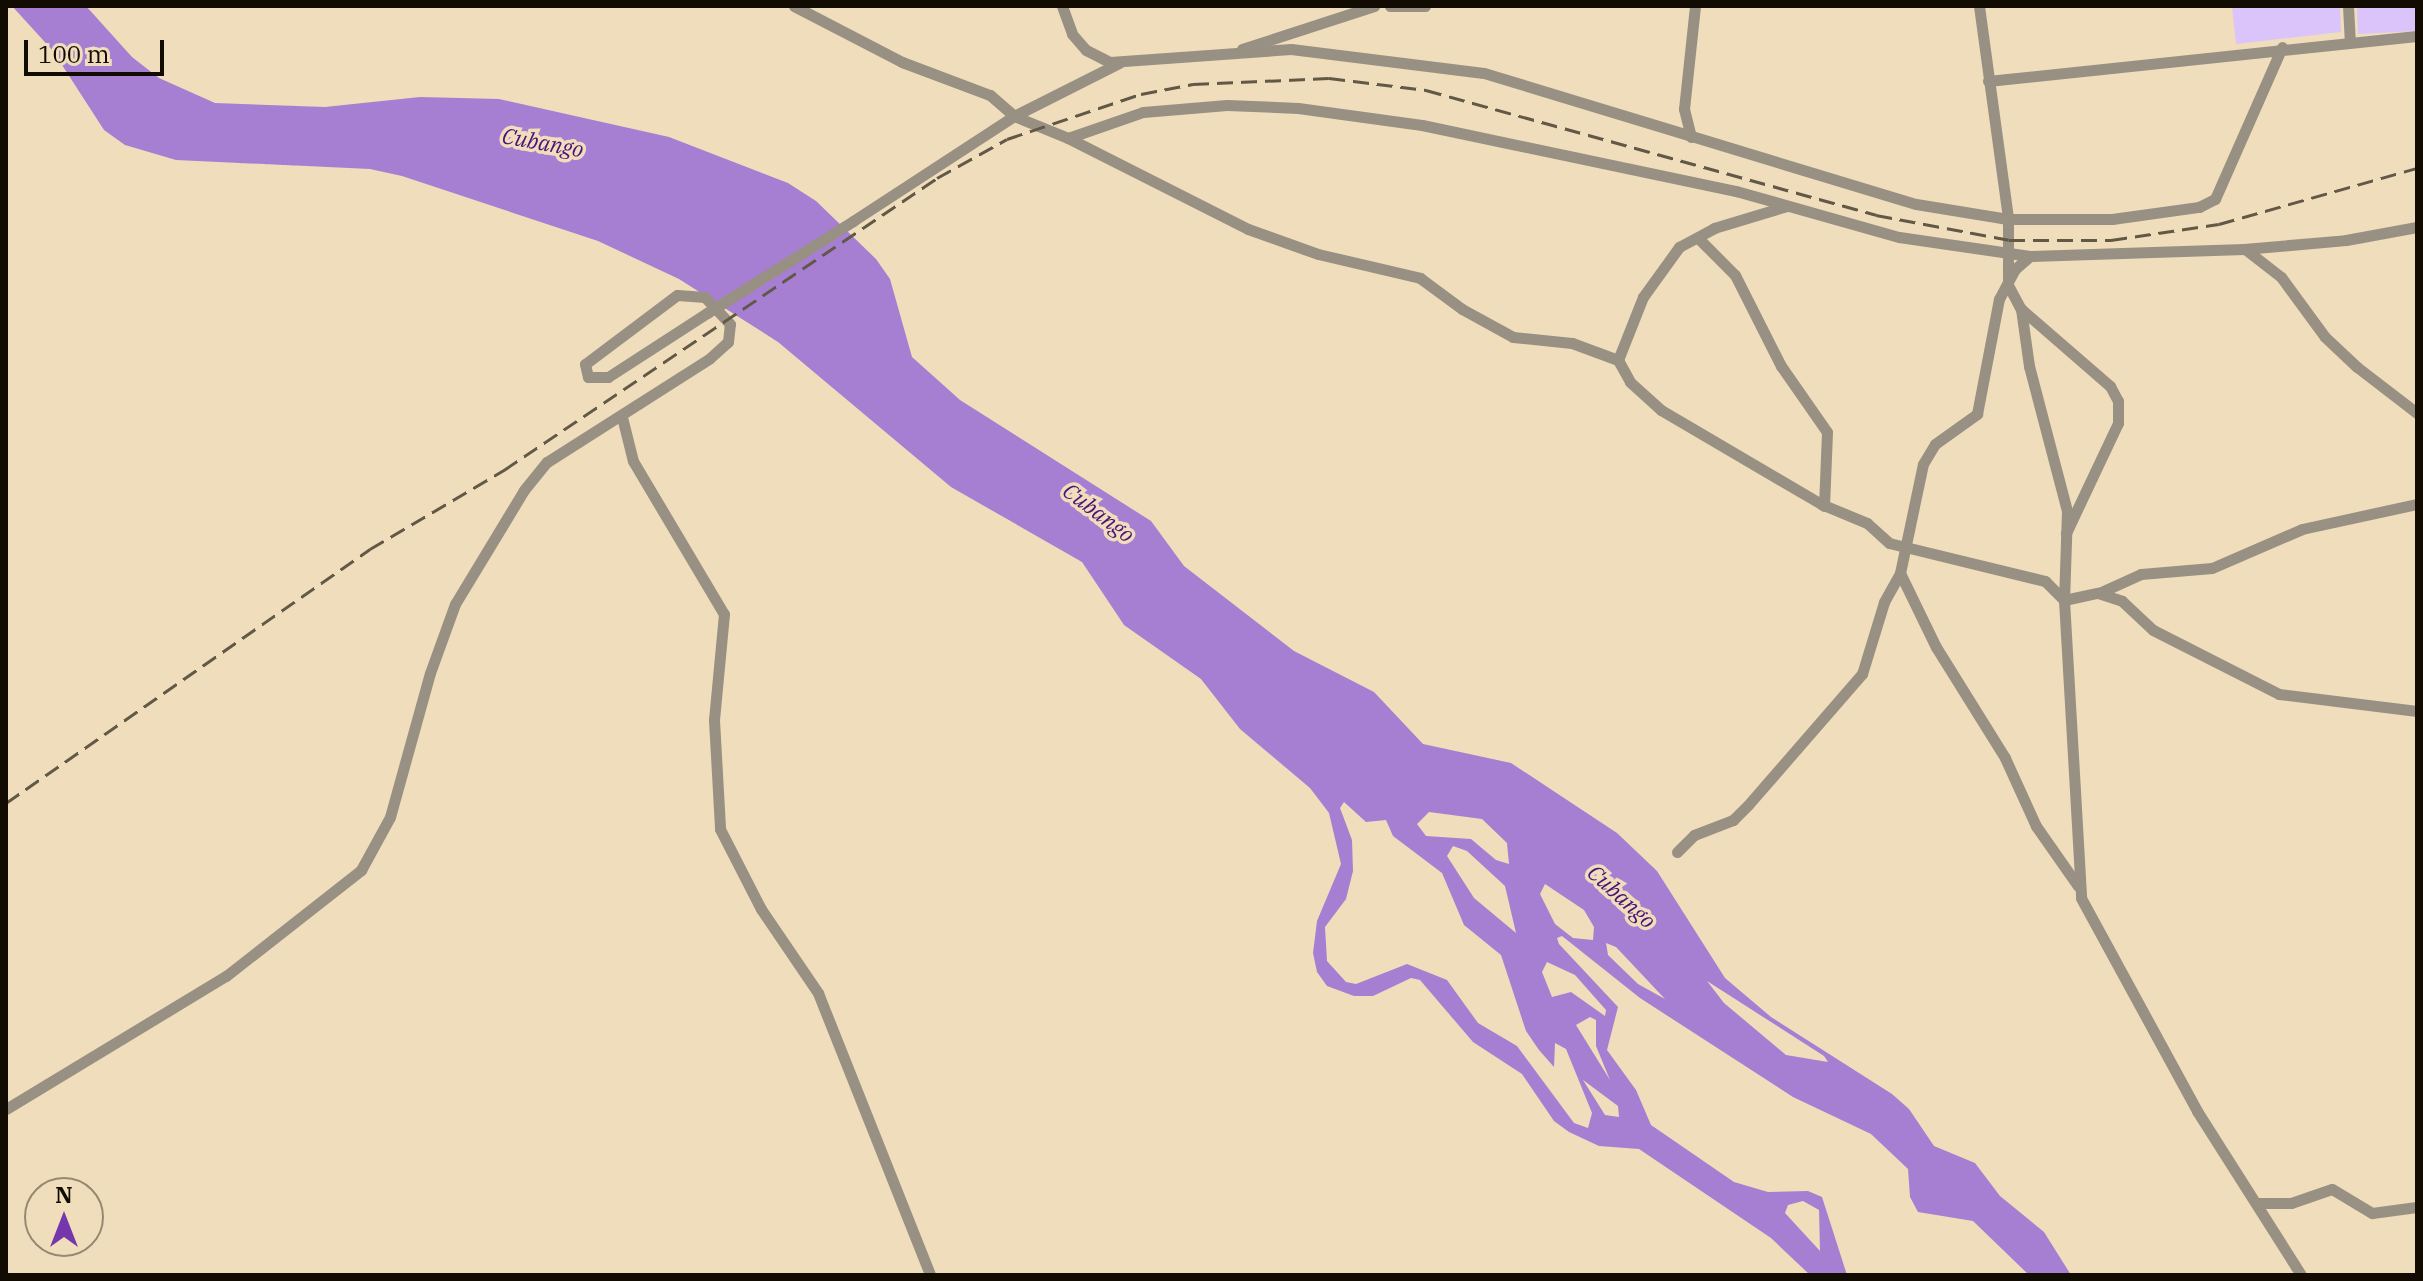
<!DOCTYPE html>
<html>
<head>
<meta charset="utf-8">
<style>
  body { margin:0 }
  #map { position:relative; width:2423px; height:1281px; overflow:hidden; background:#efddbc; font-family:"IBM Plex Serif",serif }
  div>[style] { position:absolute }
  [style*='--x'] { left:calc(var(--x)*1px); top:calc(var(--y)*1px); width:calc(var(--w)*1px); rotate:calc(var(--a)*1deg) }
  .green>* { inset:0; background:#dbc4fa }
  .water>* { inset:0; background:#a67fd3 }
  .street>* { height:11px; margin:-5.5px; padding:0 5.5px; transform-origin:5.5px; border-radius:5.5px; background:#989083 }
  .rail>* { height:3px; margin-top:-1.5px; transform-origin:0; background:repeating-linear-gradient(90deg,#625846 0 16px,transparent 0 24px) }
  .street-bridge>* { height:11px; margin:-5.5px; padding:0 5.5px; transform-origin:5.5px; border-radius:5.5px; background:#989083 }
  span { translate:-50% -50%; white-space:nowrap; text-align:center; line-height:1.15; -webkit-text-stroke:7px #efddbc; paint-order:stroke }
  .water-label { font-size:22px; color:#4b1177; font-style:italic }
  .frame { position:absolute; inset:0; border:8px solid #110b02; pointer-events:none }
  .north { position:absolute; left:24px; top:1177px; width:80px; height:80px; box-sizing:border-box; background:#efddbc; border:2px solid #968972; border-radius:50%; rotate:0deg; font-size:22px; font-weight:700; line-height:32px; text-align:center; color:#110b02 }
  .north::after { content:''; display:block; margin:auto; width:28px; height:36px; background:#7437ac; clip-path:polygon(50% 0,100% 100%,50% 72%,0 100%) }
  .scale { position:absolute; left:24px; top:40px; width:140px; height:36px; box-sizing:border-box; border:4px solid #110b02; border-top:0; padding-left:10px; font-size:24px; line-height:28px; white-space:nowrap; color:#110b02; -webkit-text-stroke:6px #efddbc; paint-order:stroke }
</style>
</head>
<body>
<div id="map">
  <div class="green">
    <i style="clip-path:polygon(2232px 6px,2340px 6px,2341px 32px,2236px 44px)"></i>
    <i style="clip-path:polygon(2357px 6px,2417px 6px,2417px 31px,2358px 34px)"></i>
  </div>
  <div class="water">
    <i style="clip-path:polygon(evenodd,12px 6px,86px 6px,132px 57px,159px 78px,215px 103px,325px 107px,420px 97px,499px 99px,669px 137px,788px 183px,816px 201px,876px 259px,890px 279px,912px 357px,960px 400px,1151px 521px,1184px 566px,1294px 651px,1374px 692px,1423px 744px,1511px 763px,1617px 833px,1657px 871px,1725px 978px,1771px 1017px,1892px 1094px,1909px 1109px,1934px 1146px,1975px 1163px,2000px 1196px,2044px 1232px,2071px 1275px,2029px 1275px,1973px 1221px,1918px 1212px,1910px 1197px,1908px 1169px,1871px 1134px,1793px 1097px,1640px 998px,1562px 936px,1557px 938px,1559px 944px,1618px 1007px,1607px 1050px,1636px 1090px,1651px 1125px,1734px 1182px,1768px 1192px,1808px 1191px,1822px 1197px,1847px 1275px,1810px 1275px,1771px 1238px,1639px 1149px,1599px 1146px,1569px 1132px,1554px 1121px,1522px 1074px,1473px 1042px,1420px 980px,1411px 978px,1373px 996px,1354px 996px,1327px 986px,1317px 972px,1313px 953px,1317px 921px,1341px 864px,1329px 813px,1310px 788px,1240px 729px,1201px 679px,1124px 625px,1082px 562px,951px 487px,778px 342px,679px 279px,598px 241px,402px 176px,370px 169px,176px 160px,125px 145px,104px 130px,53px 51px,12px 6px,1344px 802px,1366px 822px,1386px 820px,1393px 836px,1442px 873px,1464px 925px,1501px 955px,1526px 1031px,1539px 1050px,1554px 1067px,1555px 1043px,1566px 1049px,1592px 1113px,1588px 1128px,1574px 1123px,1517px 1046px,1478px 1023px,1447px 980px,1407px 964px,1356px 984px,1346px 982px,1327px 961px,1325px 927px,1346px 899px,1353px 871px,1352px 840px,1340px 808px,1344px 802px,12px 6px,1429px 812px,1482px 819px,1507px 843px,1509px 864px,1496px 860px,1471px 839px,1426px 836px,1417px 824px,1429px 812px,12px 6px,1453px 846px,1467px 851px,1505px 886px,1516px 933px,1474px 898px,1447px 856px,1453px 846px,12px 6px,1545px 884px,1584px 910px,1594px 927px,1593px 940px,1573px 938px,1555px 924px,1540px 894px,1545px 884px,12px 6px,1606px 943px,1616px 947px,1665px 999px,1638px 984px,1608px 955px,1606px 943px,12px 6px,1547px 962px,1575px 975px,1606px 1010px,1605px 1016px,1571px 992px,1552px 997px,1542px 972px,1547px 962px,12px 6px,1707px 981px,1824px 1056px,1828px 1062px,1786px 1055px,1724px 1003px,1707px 981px,12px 6px,1590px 1017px,1596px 1020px,1596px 1046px,1610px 1080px,1576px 1025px,1590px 1017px,12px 6px,1583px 1080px,1618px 1106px,1619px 1117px,1605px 1115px,1583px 1080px,12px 6px,1803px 1201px,1819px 1210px,1820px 1251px,1785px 1213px,1788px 1205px,1803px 1201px)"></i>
  </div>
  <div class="street">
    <i style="--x:794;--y:6;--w:122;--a:27.4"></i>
    <i style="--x:902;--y:62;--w:94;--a:20.6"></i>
    <i style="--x:990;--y:95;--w:32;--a:41"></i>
    <i style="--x:1014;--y:116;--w:118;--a:-26.8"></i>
    <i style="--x:1062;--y:6;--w:30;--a:70"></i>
    <i style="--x:1072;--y:34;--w:21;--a:49"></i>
    <i style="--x:1086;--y:50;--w:27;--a:27"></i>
    <i style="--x:1110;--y:62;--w:181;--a:-4.1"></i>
    <i style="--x:1291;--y:49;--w:194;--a:7.1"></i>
    <i style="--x:1484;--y:73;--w:451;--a:16.9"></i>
    <i style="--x:1916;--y:204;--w:93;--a:9.3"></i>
    <i style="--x:2008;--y:219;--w:104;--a:0"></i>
    <i style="--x:2112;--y:219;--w:88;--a:-7.9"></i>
    <i style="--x:2199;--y:207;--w:18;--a:-27"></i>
    <i style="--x:2215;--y:199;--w:166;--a:-66.2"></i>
    <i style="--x:1390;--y:6;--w:35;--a:0"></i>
    <i style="--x:1979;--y:6;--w:215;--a:82.2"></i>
    <i style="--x:2008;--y:219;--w:66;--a:90"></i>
    <i style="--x:2008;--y:285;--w:27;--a:62"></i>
    <i style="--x:2021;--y:309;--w:58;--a:82"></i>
    <i style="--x:2029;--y:366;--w:150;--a:75.3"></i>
    <i style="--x:2067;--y:511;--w:89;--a:91.9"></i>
    <i style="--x:2064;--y:600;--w:298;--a:86.7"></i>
    <i style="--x:2081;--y:898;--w:243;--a:61.4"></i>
    <i style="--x:2197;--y:1111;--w:194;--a:57.6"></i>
    <i style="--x:2348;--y:6;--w:34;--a:87"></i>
    <i style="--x:1242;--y:49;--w:139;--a:-18"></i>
    <i style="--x:1988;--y:81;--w:431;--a:-6"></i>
    <i style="--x:1691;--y:137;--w:29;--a:-104"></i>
    <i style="--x:1684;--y:109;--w:104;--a:-83.9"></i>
    <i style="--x:1068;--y:138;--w:202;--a:26.8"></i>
    <i style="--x:1248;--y:229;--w:74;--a:19.7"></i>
    <i style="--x:1318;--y:254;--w:105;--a:13.2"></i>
    <i style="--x:1420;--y:278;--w:52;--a:36.4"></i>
    <i style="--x:1462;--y:309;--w:58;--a:28.8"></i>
    <i style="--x:1513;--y:337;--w:59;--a:5.8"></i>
    <i style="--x:1572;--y:343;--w:49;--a:20.3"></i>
    <i style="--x:1618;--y:360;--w:68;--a:-68.4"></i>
    <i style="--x:1643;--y:297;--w:62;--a:-54.2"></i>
    <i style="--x:1679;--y:247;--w:40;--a:-28"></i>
    <i style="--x:1714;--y:228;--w:76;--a:-16.8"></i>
    <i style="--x:853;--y:221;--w:192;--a:-33.1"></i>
    <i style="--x:1014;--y:116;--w:58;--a:22.2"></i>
    <i style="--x:1068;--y:138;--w:79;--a:-19.1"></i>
    <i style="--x:1143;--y:112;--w:84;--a:-4.8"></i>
    <i style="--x:1227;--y:105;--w:71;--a:2.4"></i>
    <i style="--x:1298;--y:108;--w:125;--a:7.8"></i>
    <i style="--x:1422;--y:125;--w:321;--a:11.9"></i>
    <i style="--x:1736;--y:191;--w:169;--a:15.8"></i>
    <i style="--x:1899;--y:237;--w:132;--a:8.3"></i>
    <i style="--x:2030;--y:256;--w:214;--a:-1.9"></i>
    <i style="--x:2244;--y:249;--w:102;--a:-5"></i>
    <i style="--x:2346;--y:240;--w:72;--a:-10.4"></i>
    <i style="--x:1698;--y:238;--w:52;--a:45"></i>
    <i style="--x:1735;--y:275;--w:102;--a:63.2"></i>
    <i style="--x:1781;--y:366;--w:80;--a:55.1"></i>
    <i style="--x:1827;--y:432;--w:74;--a:92.3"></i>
    <i style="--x:2245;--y:249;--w:46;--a:37.9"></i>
    <i style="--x:2281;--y:277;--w:74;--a:53.7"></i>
    <i style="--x:2325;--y:337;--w:44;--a:43.2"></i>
    <i style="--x:2357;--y:367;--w:76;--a:37.5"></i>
    <i style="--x:2021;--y:309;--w:118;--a:40.9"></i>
    <i style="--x:2110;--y:386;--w:17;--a:62"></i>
    <i style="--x:2118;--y:401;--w:22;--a:90"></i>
    <i style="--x:2118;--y:423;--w:122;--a:115.3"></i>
    <i style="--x:1618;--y:360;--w:25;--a:61"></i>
    <i style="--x:1630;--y:382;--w:42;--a:42.1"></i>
    <i style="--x:1661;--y:410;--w:186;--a:30.4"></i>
    <i style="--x:1821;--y:504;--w:50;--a:22.4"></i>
    <i style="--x:1867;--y:523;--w:30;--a:42"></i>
    <i style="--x:1889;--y:543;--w:161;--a:13.7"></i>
    <i style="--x:2045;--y:581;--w:27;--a:45"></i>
    <i style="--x:622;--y:417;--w:45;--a:76"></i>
    <i style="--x:633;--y:461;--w:178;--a:59.3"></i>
    <i style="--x:724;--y:614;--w:106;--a:95.4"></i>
    <i style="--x:714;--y:720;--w:109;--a:86.8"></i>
    <i style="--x:720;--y:829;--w:90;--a:62.9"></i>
    <i style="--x:761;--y:909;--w:102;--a:55.8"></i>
    <i style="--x:818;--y:993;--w:303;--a:68.3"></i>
    <i style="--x:1900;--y:573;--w:82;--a:64.1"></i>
    <i style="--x:1936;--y:647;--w:131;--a:58.1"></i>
    <i style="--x:2005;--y:758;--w:75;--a:65.5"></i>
    <i style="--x:2036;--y:826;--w:73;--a:55"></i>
    <i style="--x:2099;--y:593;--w:46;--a:-24.3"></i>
    <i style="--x:2141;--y:574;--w:71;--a:-4.8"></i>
    <i style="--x:2212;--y:568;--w:98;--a:-23.4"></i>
    <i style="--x:2302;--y:529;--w:118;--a:-12.3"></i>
    <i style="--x:2064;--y:600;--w:35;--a:-12"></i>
    <i style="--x:2098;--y:593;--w:25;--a:18"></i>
    <i style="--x:2122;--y:601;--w:42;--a:43.1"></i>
    <i style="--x:2153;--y:630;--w:141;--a:26.9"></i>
    <i style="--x:2279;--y:694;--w:139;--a:7"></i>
    <i style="--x:1677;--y:852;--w:24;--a:-45"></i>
    <i style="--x:1694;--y:835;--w:42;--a:-21"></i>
    <i style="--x:1733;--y:820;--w:21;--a:-45"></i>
    <i style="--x:1748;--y:805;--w:174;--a:-49"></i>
    <i style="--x:1862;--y:674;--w:75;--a:-73"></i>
    <i style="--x:1884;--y:602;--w:33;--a:-61"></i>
    <i style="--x:1900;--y:573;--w:111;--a:-78.1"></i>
    <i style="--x:1923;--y:464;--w:23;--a:-59"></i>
    <i style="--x:1935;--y:444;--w:52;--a:-35.5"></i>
    <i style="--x:1977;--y:414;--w:117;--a:-79.2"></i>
    <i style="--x:1999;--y:299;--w:34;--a:-62"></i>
    <i style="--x:2015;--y:269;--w:20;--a:-41"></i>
    <i style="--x:6;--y:1109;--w:257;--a:-31.2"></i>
    <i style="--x:226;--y:976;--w:172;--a:-38.1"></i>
    <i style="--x:361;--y:870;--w:60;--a:-61.3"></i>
    <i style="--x:390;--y:817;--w:149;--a:-74.5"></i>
    <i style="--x:430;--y:673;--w:73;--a:-70.1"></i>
    <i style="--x:455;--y:604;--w:133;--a:-58.8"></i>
    <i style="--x:524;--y:490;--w:36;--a:-51"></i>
    <i style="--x:547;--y:462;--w:193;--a:-32.5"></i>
    <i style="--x:710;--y:358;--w:24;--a:-42"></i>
    <i style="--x:728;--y:342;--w:18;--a:-84"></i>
    <i style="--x:730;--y:324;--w:37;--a:-133"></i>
    <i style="--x:705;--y:297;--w:28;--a:-176"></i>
    <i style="--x:677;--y:295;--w:115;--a:143.1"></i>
    <i style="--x:585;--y:364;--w:13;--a:77"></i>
    <i style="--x:588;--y:377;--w:20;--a:0"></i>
    <i style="--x:608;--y:377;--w:118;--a:-32.9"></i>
    <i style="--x:2257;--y:1203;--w:34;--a:0"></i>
    <i style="--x:2291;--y:1203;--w:43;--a:-18.9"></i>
    <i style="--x:2332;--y:1189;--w:47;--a:31"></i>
    <i style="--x:2372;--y:1213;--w:45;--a:-7.6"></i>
  </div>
  <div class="rail">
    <i style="--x:6;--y:803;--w:444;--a:-34.9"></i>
    <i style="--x:370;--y:549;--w:156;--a:-30.5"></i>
    <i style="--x:504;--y:470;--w:522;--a:-33.99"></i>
    <i style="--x:937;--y:178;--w:80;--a:-29.1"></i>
    <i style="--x:1007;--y:139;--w:141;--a:-18.6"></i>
    <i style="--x:1141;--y:94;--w:53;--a:-10.9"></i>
    <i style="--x:1193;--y:84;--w:136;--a:-2.5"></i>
    <i style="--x:1329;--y:78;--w:98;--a:7.1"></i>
    <i style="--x:1426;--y:90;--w:467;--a:15.5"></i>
    <i style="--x:1876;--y:215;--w:135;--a:10.6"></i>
    <i style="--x:2009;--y:240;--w:102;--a:0"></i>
    <i style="--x:2111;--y:240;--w:109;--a:-8.4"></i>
    <i style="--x:2219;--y:224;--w:206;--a:-15.8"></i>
  </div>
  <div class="street-bridge">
    <i style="--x:707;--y:313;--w:173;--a:-32.2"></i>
  </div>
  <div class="water-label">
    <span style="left:543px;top:142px;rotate:10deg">Cubango</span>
    <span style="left:1099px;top:512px;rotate:37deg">Cubango</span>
    <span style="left:1622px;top:896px;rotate:42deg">Cubango</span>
  </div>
  <div class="frame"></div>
  <div class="north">N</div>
  <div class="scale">100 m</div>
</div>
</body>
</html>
